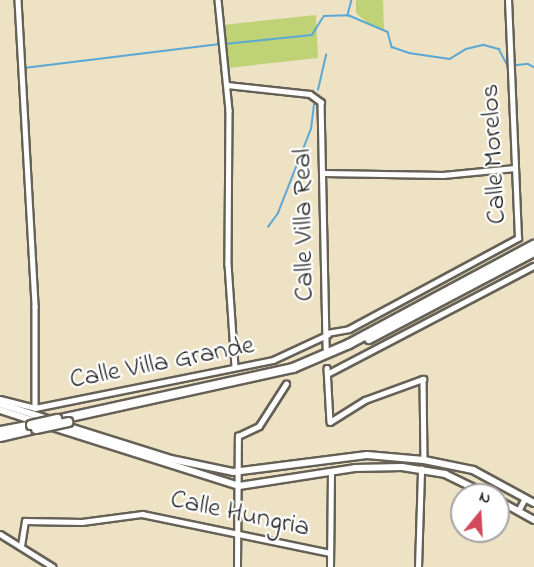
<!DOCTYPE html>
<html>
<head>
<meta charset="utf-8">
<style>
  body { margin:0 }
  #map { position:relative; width:534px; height:567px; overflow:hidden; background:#eee2c4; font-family:"Indie Flower",sans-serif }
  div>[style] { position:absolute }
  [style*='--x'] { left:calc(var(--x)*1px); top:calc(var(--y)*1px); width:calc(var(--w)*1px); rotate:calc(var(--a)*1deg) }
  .green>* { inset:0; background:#bfd376 }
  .stream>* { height:1.5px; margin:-0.75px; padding:0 0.75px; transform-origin:0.75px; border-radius:0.75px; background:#5ca8d5 }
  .roads { filter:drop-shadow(2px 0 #666157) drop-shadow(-2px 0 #666157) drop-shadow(0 2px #666157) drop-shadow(0 -2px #666157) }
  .tertiary>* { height:4.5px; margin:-2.25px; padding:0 2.25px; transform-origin:2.25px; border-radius:2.25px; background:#fff }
  .secondary>* { height:5px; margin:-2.5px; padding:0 2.5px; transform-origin:2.5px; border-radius:2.5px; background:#fff }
  .primary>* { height:6px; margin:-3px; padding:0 3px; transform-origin:3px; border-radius:3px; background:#fff }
  .motorway>* { height:8px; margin:-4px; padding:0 4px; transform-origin:4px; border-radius:4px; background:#fff }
  .bridges { filter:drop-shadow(2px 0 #666157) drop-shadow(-2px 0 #666157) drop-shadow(0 2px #666157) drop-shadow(0 -2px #666157) }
  .motorway-bridge>* { height:8px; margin:-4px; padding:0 4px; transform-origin:4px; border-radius:4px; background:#fff }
  span { translate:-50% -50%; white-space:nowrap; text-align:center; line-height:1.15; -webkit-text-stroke:4.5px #fff; paint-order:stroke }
  .street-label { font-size:27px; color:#1c1c1c }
  .north { position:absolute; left:450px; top:483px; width:60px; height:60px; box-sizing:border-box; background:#fff; border:2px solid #a4a4a4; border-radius:50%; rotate:18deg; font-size:16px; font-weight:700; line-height:24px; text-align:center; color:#1c1c1c }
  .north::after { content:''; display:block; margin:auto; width:21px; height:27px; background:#d1495b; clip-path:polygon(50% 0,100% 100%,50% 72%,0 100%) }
</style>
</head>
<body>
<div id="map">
  <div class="green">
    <i style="clip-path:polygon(356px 0,383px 0,384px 30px,371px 26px,356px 13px)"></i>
    <i style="clip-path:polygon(316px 15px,318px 58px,228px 68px,222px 25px)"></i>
  </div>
  <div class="stream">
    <i style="--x:352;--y:0;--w:16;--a:105"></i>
    <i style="--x:348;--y:15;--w:43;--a:23"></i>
    <i style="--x:388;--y:32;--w:16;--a:75"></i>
    <i style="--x:392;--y:47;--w:18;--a:19"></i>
    <i style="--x:409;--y:53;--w:41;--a:8.3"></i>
    <i style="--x:450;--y:59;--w:19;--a:-32"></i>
    <i style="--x:466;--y:49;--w:18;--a:-13"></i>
    <i style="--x:484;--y:45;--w:16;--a:15"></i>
    <i style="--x:499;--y:49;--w:19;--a:62"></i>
    <i style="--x:508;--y:66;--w:20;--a:-6"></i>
    <i style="--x:528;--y:64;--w:7;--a:27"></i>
    <i style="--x:225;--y:44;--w:87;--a:-5.9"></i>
    <i style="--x:312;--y:35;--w:22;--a:-58"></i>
    <i style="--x:324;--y:16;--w:24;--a:-2"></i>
    <i style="--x:24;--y:68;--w:197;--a:-7"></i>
    <i style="--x:318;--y:90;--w:36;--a:-77"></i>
    <i style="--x:268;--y:227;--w:17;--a:-54"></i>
    <i style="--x:278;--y:213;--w:90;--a:-68.6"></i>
    <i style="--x:311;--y:129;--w:24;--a:-83"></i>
  </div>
  <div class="roads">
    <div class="tertiary">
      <i style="--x:18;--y:0;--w:307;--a:86.8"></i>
      <i style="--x:35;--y:307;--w:101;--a:90"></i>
      <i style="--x:218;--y:0;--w:111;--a:84.3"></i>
      <i style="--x:229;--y:110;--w:154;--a:90.4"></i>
      <i style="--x:228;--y:264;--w:102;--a:86.1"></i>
      <i style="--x:227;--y:85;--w:83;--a:6.2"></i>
      <i style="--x:310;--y:94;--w:14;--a:36"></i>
      <i style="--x:321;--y:102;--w:246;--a:88.8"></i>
      <i style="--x:324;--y:173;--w:119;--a:1"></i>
      <i style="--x:443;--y:175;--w:72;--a:-5.6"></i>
      <i style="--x:327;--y:333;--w:22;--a:-10"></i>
      <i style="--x:349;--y:329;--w:192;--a:-28.3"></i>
      <i style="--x:518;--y:238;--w:238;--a:-92.4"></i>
      <i style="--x:327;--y:368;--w:54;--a:86.8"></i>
      <i style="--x:330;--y:422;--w:41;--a:-32.2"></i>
      <i style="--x:365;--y:400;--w:62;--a:-19.9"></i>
      <i style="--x:423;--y:379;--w:81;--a:89.3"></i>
      <i style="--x:327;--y:374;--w:233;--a:-27.6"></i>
      <i style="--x:0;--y:399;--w:36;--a:14"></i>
      <i style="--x:35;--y:408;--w:243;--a:-11.4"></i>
      <i style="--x:273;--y:360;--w:60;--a:-24.8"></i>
      <i style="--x:0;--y:534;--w:62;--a:31.9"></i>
      <i style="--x:21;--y:546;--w:25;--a:-81"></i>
      <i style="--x:25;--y:521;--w:57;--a:1"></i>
      <i style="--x:82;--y:522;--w:61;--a:-7.6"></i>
      <i style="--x:142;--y:514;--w:192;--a:11.7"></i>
      <i style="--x:237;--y:567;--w:131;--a:-89.6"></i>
      <i style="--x:238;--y:436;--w:23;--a:-25"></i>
      <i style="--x:259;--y:426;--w:50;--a:-57.3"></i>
      <i style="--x:330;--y:567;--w:95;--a:-89.4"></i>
      <i style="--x:418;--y:567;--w:98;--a:-88.2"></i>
    </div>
    <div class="secondary">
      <i style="--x:518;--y:511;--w:15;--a:-62"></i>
    </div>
    <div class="primary">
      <i style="--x:0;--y:404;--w:53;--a:17.4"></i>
      <i style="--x:0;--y:410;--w:42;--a:18"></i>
      <i style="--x:60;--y:424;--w:116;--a:17.5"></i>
      <i style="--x:171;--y:459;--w:63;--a:11.8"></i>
      <i style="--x:233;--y:472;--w:135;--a:-7.2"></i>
      <i style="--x:367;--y:455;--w:57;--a:5"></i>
      <i style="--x:424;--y:460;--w:50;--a:11.5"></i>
      <i style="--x:473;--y:470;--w:69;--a:28.4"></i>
      <i style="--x:49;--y:426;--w:199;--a:17.5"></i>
      <i style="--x:239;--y:486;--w:117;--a:-8.8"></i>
      <i style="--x:355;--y:468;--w:47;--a:-1.2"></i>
      <i style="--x:402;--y:467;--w:44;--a:9.2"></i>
      <i style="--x:445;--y:474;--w:48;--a:26"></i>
      <i style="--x:498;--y:500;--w:41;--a:29.1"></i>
    </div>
    <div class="motorway">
      <i style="--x:369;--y:339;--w:187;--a:-27.8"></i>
      <i style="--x:61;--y:419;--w:238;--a:-12.4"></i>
      <i style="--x:293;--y:368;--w:61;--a:-23.2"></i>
      <i style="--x:349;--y:344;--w:210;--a:-28.2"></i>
      <i style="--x:1;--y:431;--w:31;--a:-11"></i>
      <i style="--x:0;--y:437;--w:37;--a:-13"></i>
    </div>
  </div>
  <div class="bridges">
    <div class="motorway-bridge">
      <i style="--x:31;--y:425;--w:27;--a:-13"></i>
      <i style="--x:36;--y:429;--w:33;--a:-12"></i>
    </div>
  </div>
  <div class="street-label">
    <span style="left:494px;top:154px;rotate:-93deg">Calle Morelos</span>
    <span style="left:304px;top:225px;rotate:-91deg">Calle Villa Real</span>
    <span style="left:162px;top:363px;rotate:-11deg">Calle Villa Grande</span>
    <span style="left:240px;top:514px;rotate:12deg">Calle Hungria</span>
  </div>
  <div class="north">N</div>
</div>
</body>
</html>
